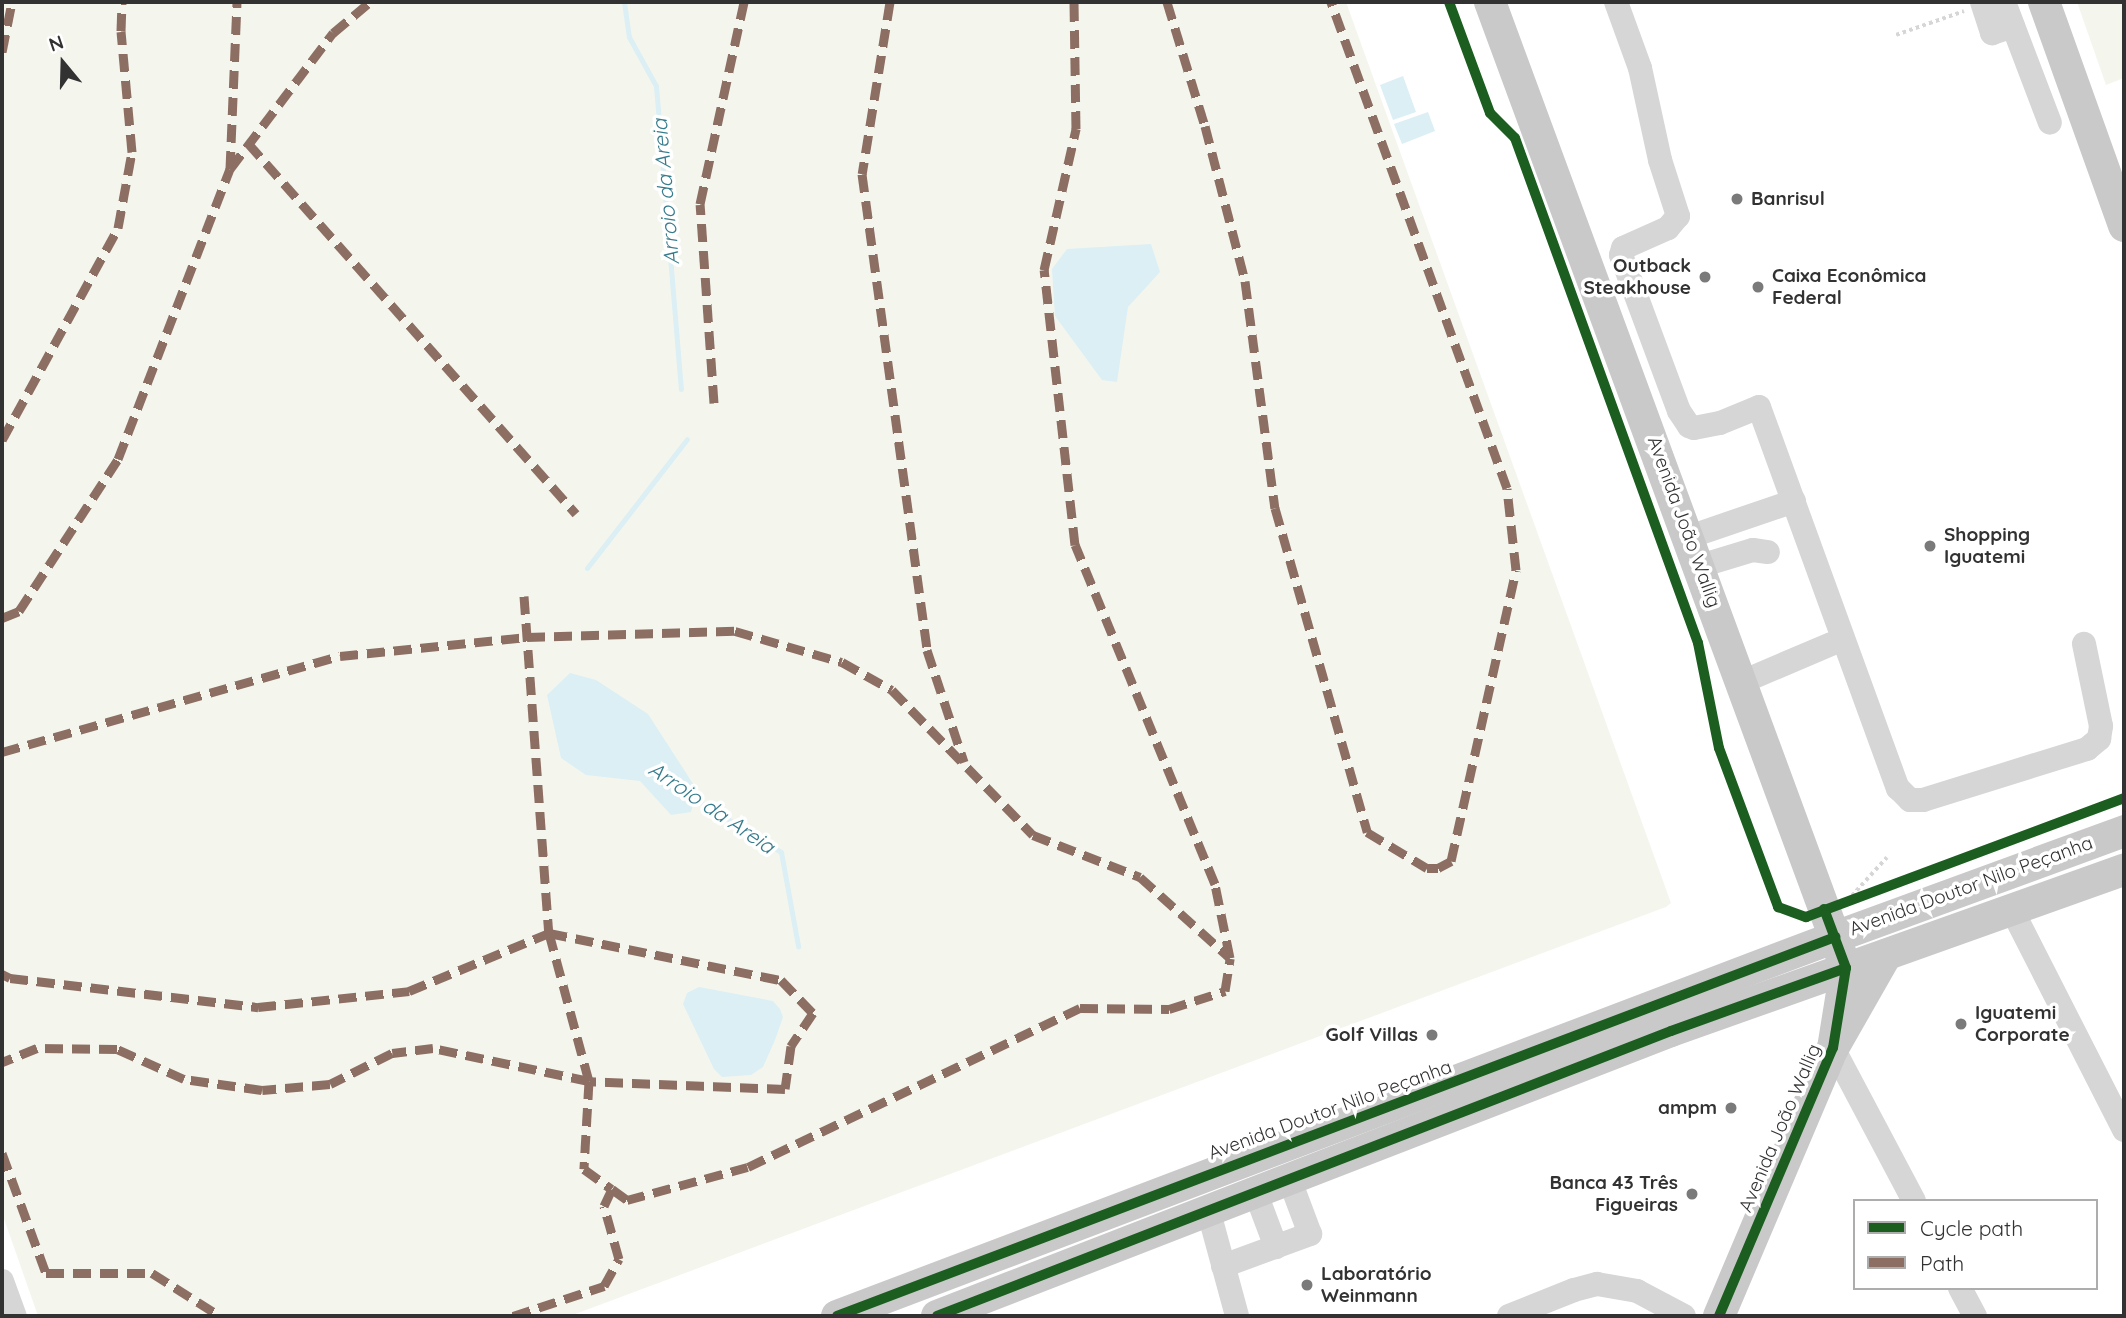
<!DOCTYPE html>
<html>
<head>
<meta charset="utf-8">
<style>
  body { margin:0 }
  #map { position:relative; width:2126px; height:1318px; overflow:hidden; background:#fff; font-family:Quicksand,sans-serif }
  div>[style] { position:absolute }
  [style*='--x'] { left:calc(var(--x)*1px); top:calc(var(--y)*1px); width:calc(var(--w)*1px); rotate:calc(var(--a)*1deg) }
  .green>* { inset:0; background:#f4f6ee }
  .water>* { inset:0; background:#dbeff4 }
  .stream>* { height:5px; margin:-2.5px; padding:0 2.5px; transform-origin:2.5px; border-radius:2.5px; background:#dbeff4 }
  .path>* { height:3.5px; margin-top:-1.75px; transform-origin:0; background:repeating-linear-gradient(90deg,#d6d6d6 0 3.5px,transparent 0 7px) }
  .minor>* { height:24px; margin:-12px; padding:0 12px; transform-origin:12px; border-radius:12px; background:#d6d6d6 }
  .major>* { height:32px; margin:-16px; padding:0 16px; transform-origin:16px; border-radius:16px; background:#c9c9c9 }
  .quiet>* { height:9px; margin-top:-4.5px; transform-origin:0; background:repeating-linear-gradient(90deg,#8d6e63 0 18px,transparent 0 27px) }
  .cycleway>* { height:10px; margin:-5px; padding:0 5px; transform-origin:5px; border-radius:5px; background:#1b5e20 }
  .dots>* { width:19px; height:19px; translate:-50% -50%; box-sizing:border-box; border:4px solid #fff; border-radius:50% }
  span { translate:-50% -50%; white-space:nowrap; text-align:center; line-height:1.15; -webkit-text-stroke:7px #fff; paint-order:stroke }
  .poi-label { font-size:19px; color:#323232; font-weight:700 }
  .left { translate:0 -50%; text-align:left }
  .right { translate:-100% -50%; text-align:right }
  .street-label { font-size:19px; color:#323232 }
  .water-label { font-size:21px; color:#367b8c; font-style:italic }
  .frame { position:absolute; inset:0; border:4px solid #323232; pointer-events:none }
  .legend { position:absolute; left:1853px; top:1199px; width:245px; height:91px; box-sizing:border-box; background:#fff; border:2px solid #adadad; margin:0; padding:9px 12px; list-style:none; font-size:21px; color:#323232 }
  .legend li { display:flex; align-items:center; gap:14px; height:35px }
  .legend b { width:35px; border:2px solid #adadad }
  .north { position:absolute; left:28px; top:28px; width:70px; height:70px; -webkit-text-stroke:5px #fff; paint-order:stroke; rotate:341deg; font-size:19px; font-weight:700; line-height:28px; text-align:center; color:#323232 }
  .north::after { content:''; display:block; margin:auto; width:24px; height:32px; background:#323232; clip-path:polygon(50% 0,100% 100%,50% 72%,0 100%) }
</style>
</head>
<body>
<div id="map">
  <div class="green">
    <i style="clip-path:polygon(2px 2px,1346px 2px,1671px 903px,1666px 907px,570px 1316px,38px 1316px,2px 1213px)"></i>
    <i style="clip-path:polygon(2077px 2px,2124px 2px,2124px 78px,2106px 85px)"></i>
  </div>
  <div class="water">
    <i style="clip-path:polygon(1403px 76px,1416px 112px,1393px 120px,1380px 85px)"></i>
    <i style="clip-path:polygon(1428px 112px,1435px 131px,1402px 144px,1394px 124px)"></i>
    <i style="clip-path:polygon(1151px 244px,1160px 272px,1128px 307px,1117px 382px,1102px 380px,1055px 316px,1052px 269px,1067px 249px)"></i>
    <i style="clip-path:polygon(570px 673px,596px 680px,648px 714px,697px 790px,691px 812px,671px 815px,640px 781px,586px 775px,561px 758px,547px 695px)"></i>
    <i style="clip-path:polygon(699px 987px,773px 1001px,780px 1009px,783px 1017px,775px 1040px,763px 1067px,751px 1075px,722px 1077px,714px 1069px,683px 1004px,687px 993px)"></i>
  </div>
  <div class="stream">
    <i style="--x:624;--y:2;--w:35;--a:82"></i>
    <i style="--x:629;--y:37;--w:56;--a:61.1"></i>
    <i style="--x:656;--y:86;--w:304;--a:85.3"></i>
    <i style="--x:587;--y:568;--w:163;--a:-52.2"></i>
    <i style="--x:689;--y:795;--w:108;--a:31.8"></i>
    <i style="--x:781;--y:852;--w:96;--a:79.7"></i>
  </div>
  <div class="path">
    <i style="--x:1896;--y:35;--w:72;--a:-19.4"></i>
    <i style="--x:1847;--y:901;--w:59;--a:-47.7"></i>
  </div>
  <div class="minor">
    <i style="--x:1616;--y:2;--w:70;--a:70"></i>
    <i style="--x:1640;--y:68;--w:94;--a:77.7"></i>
    <i style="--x:1660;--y:160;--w:59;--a:72.2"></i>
    <i style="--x:1678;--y:216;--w:16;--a:130"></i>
    <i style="--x:1668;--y:228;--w:49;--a:156"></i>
    <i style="--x:1623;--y:248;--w:7;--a:106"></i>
    <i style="--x:1621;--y:255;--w:166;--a:69.6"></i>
    <i style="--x:1679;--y:411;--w:18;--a:56"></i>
    <i style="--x:1689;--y:426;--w:5;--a:22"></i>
    <i style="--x:1694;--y:428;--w:26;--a:-11"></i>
    <i style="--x:1720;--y:423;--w:42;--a:-22.3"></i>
    <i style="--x:1759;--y:407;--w:406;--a:70"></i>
    <i style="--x:1898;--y:788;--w:17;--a:45"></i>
    <i style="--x:1910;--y:800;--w:13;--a:0"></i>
    <i style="--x:1923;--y:800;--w:172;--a:-17.3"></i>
    <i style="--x:2087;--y:749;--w:16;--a:-40"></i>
    <i style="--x:2099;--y:739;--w:13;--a:-81"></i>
    <i style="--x:2101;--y:726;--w:84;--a:-101.7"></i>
    <i style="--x:1982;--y:2;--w:33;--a:72"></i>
    <i style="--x:1992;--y:33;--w:22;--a:-18"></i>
    <i style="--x:2004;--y:2;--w:129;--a:69.2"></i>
    <i style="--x:1689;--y:537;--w:111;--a:-18.9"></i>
    <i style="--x:1700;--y:566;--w:55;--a:-16.8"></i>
    <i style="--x:1753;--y:550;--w:15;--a:8"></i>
    <i style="--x:1742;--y:682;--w:97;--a:-23.1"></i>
    <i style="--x:2012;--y:910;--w:247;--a:63"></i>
    <i style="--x:1833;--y:1048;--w:173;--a:62.1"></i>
    <i style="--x:1255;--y:1191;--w:60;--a:69.4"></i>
    <i style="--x:1208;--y:1209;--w:111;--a:74.8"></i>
    <i style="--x:1223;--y:1266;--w:93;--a:-20.2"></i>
    <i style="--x:1310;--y:1234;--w:60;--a:-110.6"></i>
    <i style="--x:2;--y:1281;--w:37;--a:70"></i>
    <i style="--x:1960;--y:1288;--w:32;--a:62"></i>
    <i style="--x:1509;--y:1316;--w:70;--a:-21.8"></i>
    <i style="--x:1574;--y:1290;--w:24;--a:-15"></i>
    <i style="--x:1597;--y:1284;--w:41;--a:9.9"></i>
    <i style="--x:1637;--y:1291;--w:53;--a:28"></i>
  </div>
  <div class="major">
    <i style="--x:1490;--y:2;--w:1030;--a:69.77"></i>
    <i style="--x:1846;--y:968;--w:81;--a:99.2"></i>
    <i style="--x:2044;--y:2;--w:238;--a:70.3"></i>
    <i style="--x:837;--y:1316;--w:1068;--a:-20.79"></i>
    <i style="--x:1835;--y:937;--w:308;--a:-20.1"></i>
    <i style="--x:937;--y:1316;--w:787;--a:-21.22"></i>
    <i style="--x:1671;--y:1031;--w:481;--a:-19.6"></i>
    <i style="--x:1719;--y:1316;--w:291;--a:-67"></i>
    <i style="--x:1833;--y:1048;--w:107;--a:-60.3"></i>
  </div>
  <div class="quiet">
    <i style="--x:890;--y:2;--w:174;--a:99.2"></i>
    <i style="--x:862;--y:174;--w:480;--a:82.2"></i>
    <i style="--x:927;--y:650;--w:118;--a:71.7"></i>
    <i style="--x:1167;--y:2;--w:130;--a:73"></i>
    <i style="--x:1205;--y:126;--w:160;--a:75.5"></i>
    <i style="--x:1245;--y:281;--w:229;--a:82.5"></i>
    <i style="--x:1275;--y:508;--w:337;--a:74.1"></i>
    <i style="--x:1367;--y:832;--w:70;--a:31"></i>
    <i style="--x:1427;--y:868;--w:11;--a:0"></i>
    <i style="--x:1438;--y:868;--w:15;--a:-28"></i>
    <i style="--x:1451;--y:861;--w:298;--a:-77.4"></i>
    <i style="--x:1516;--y:570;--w:82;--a:-96.3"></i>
    <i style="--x:1507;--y:488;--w:517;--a:-109.91"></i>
    <i style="--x:2;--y:52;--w:51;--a:-78.7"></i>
    <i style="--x:248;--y:143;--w:495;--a:48.5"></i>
    <i style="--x:230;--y:169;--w:167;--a:-87.6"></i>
    <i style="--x:714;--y:403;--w:199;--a:-94"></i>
    <i style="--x:700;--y:204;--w:207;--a:-77.7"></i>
    <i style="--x:2;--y:440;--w:242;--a:-61.3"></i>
    <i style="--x:118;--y:228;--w:77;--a:-79.6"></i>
    <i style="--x:132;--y:152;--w:121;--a:-95.2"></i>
    <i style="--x:121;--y:31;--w:29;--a:-88"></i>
    <i style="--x:524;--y:596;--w:338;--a:85.8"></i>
    <i style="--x:549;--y:933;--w:153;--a:74.9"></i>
    <i style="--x:589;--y:1081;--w:88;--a:93.3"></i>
    <i style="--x:584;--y:1169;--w:34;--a:36"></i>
    <i style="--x:2;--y:618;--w:18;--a:-22"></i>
    <i style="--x:19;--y:611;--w:181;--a:-56.9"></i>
    <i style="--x:118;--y:459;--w:311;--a:-68.9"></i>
    <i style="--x:230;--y:169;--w:171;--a:-52.9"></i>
    <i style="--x:333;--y:33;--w:48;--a:-40"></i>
    <i style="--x:2;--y:752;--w:351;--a:-15.9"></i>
    <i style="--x:340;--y:656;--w:188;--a:-5.8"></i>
    <i style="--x:527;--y:637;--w:208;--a:-1.7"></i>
    <i style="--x:735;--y:631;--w:111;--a:16.2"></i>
    <i style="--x:842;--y:662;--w:57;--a:29.2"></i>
    <i style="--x:892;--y:690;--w:202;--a:45.8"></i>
    <i style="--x:1033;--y:835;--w:115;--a:21.4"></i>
    <i style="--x:1140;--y:877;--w:121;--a:42"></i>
    <i style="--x:2;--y:974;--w:9;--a:27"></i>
    <i style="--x:10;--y:978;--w:250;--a:6.7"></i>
    <i style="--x:258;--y:1007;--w:152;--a:-6"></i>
    <i style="--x:409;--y:991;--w:152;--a:-22.5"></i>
    <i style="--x:549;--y:933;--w:237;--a:11.5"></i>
    <i style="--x:781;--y:980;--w:46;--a:45.9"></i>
    <i style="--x:813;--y:1013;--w:40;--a:124"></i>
    <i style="--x:791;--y:1046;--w:43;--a:97.9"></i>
    <i style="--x:785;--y:1089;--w:196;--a:-177.7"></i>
    <i style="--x:589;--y:1081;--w:159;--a:-168.1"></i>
    <i style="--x:433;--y:1048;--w:41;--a:173"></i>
    <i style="--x:392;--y:1053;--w:69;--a:153.4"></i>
    <i style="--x:330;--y:1084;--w:68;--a:175"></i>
    <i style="--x:262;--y:1090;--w:79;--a:-172"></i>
    <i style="--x:184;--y:1079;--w:73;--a:-155.9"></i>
    <i style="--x:117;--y:1049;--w:80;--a:-179.3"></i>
    <i style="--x:37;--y:1048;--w:38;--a:158"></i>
    <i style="--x:2;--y:1153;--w:128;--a:69.9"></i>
    <i style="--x:46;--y:1273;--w:106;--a:0"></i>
    <i style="--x:152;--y:1273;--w:80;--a:32.3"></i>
    <i style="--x:513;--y:1316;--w:96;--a:-18.2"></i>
    <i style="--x:604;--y:1286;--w:31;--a:-61"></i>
    <i style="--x:619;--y:1259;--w:55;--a:-105.8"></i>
    <i style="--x:604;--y:1206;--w:19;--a:-65"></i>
    <i style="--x:612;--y:1189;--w:19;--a:36"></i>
    <i style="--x:627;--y:1200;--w:125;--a:-15.3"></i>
    <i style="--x:748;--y:1167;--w:368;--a:-25.6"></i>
    <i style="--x:1080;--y:1008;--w:89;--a:0.6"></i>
    <i style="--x:1169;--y:1009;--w:59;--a:-17.8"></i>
    <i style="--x:1225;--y:991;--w:33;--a:-81"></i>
    <i style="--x:1230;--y:958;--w:76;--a:-101.5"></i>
    <i style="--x:1215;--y:884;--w:367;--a:-112.4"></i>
    <i style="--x:1075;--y:545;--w:277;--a:-96.4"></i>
    <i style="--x:1044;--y:270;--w:145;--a:-77.2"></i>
    <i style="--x:1076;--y:129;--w:127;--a:-90.9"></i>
  </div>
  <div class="cycleway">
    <i style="--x:1449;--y:2;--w:118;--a:69.7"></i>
    <i style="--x:1490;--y:113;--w:35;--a:45"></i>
    <i style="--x:1515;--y:138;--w:537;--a:70.08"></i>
    <i style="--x:1698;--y:643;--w:107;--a:78.7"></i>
    <i style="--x:1719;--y:748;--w:170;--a:69.6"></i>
    <i style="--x:1778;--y:907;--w:30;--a:20"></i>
    <i style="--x:1806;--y:917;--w:340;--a:-20.5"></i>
    <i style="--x:837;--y:1316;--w:1068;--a:-20.79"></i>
    <i style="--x:937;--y:1316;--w:787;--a:-21.22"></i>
    <i style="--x:1671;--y:1031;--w:186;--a:-19.8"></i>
    <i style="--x:1719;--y:1316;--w:291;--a:-67"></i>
    <i style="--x:1833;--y:1048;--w:81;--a:-80.8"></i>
    <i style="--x:1846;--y:968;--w:63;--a:-110.4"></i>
  </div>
  <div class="dots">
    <i style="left:1737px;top:199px;background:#7a7a7a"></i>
    <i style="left:1705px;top:277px;background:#7a7a7a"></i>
    <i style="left:1758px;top:287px;background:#7a7a7a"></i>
    <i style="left:1930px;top:546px;background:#7a7a7a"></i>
    <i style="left:1961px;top:1024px;background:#7a7a7a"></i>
    <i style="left:1432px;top:1035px;background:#7a7a7a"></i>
    <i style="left:1731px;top:1108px;background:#7a7a7a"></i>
    <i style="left:1692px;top:1194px;background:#7a7a7a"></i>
    <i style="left:1307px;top:1285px;background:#7a7a7a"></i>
  </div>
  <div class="poi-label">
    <span class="left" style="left:1751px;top:199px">Banrisul</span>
    <span class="right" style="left:1691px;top:277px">Outback<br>Steakhouse</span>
    <span class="left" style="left:1772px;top:287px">Caixa Econômica<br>Federal</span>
    <span class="left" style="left:1944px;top:546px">Shopping<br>Iguatemi</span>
    <span class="left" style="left:1975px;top:1024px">Iguatemi<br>Corporate</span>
    <span class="right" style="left:1418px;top:1035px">Golf Villas</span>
    <span class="right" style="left:1717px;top:1108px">ampm</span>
    <span class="right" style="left:1678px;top:1194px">Banca 43 Três<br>Figueiras</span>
    <span class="left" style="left:1321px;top:1285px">Laboratório<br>Weinmann</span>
  </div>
  <div class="street-label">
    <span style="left:1684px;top:522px;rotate:70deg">Avenida João Wallig</span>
    <span style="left:1971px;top:886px;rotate:-20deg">Avenida Doutor Nilo Peçanha</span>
    <span style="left:1330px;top:1110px;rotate:-20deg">Avenida Doutor Nilo Peçanha</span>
    <span style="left:1780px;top:1128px;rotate:-67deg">Avenida João Wallig</span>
  </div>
  <div class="water-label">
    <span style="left:665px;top:192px;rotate:-95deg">Arroio da Areia</span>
    <span style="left:712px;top:807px;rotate:34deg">Arroio da Areia</span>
  </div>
  <div class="frame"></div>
  <ul class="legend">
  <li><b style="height:9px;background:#1b5e20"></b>Cycle path</li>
  <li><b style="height:9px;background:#8d6e63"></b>Path</li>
  </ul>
  <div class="north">N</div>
</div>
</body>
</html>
